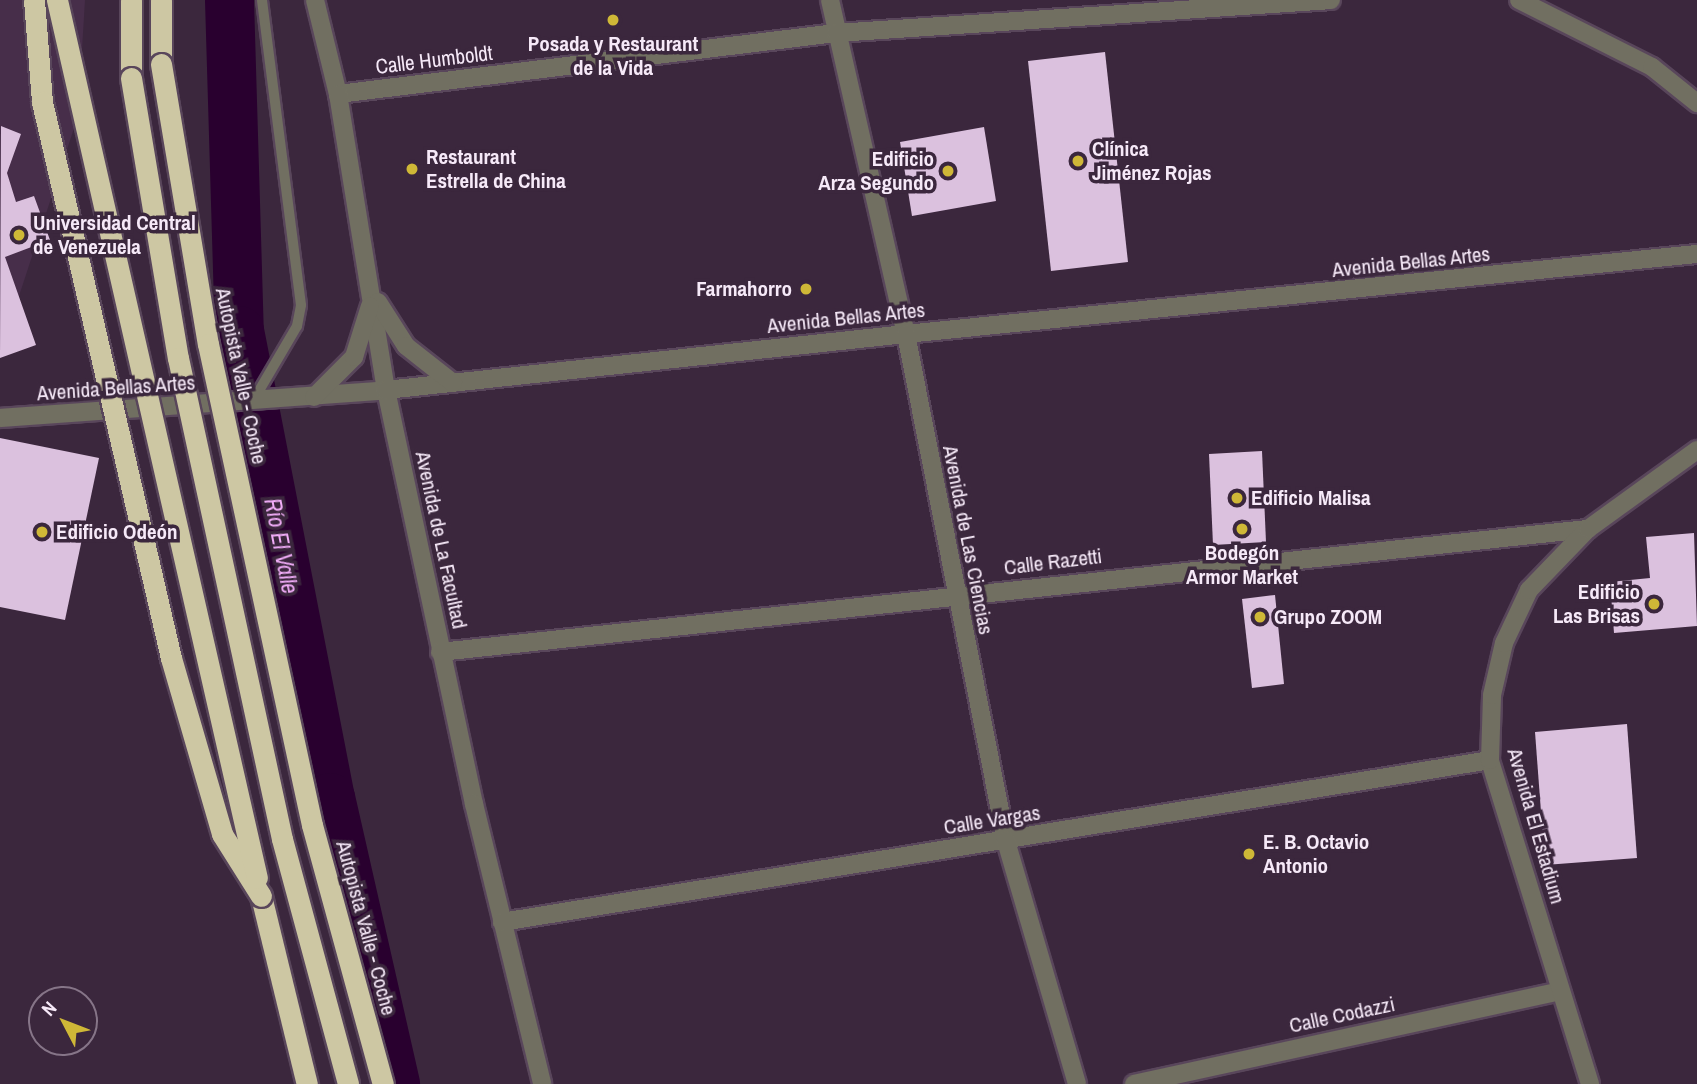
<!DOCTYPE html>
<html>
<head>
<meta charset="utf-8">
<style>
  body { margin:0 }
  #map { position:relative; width:1697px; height:1084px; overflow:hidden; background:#3b273d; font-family:"Archivo Narrow",sans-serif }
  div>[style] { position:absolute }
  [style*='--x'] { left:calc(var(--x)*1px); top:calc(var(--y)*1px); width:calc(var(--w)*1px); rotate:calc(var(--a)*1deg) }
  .built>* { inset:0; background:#472e4a }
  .river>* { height:49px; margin:-24.5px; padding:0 24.5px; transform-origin:24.5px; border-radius:24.5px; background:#29002f }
  .building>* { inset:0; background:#dbc1de }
  .roads { filter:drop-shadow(2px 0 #59465b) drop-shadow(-2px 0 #59465b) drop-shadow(0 2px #59465b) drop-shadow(0 -2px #59465b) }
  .service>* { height:10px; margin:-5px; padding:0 5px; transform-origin:5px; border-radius:5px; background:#716f61 }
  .minor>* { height:18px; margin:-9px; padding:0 9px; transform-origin:9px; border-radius:9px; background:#716f61 }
  .tertiary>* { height:18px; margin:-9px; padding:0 9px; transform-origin:9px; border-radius:9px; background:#716f61 }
  .motorway>* { height:21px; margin:-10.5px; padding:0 10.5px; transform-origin:10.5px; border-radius:10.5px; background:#cdc7a3 }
  .bridges { filter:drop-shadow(2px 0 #59465b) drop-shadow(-2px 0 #59465b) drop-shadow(0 2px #59465b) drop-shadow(0 -2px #59465b) }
  .motorway-bridge>* { height:21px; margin:-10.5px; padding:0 10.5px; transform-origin:10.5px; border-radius:10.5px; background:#cdc7a3 }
  .dots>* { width:19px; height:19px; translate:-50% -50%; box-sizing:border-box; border:4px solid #3b273d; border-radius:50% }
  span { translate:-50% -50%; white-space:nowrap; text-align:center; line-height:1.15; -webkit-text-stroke:7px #3b273d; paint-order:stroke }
  .poi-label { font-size:21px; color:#f6e9f8; font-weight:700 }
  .left { translate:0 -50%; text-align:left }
  .right { translate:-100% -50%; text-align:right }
  .street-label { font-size:21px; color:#f6e9f8 }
  .water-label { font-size:23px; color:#f1adf8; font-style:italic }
  .north { position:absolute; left:28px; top:986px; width:70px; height:70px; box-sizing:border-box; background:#3b273d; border:2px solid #867588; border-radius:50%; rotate:312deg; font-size:19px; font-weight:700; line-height:28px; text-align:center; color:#f6e9f8 }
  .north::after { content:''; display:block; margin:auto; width:24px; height:32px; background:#cfb837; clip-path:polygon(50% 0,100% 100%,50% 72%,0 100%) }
</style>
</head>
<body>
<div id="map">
  <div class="built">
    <i style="clip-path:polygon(0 0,85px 0,78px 116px,0 354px)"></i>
  </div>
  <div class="river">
    <i style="--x:229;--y:0;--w:330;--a:88.3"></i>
    <i style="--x:239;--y:330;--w:476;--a:79"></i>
    <i style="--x:330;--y:797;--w:294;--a:77.2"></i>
  </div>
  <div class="building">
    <i style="clip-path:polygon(1105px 52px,1128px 262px,1051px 271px,1028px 61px)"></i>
    <i style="clip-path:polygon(1px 126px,21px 134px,7px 173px,16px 202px,34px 196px,50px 240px,5px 257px,36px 345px,0 358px)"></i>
    <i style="clip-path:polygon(984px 127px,996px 201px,912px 216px,900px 142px)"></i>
    <i style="clip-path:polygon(0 438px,99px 458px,65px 620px,0 607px)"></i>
    <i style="clip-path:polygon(1262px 451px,1266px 542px,1213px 545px,1209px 454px)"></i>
    <i style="clip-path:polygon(1694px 533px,1697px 626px,1614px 633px,1610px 582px,1650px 578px,1646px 537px)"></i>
    <i style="clip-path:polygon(1275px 595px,1284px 684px,1252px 688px,1242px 599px)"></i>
    <i style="clip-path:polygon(1627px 724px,1637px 858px,1545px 865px,1535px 732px)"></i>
  </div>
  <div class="roads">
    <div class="service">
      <i style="--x:253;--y:401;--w:87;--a:-59.6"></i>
      <i style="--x:297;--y:326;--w:21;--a:-79"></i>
      <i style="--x:301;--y:305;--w:307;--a:-97.3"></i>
    </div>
    <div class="minor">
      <i style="--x:830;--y:0;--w:343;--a:77.2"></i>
      <i style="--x:906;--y:334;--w:795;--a:-5.78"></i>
      <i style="--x:338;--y:94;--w:502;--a:-6.98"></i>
      <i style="--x:836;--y:33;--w:496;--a:-3.8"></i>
      <i style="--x:0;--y:418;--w:387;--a:-4.1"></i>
      <i style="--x:386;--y:390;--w:423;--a:78"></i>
      <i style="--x:474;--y:804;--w:288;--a:76.3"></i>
      <i style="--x:440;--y:652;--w:1155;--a:-6.12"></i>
      <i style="--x:502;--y:922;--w:1001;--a:-9.31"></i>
      <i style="--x:1134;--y:1084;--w:436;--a:-12.3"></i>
    </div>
    <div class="tertiary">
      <i style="--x:315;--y:0;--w:97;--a:76.3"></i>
      <i style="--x:338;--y:94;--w:300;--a:80.8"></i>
      <i style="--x:386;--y:390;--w:523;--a:-6.15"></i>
      <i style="--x:906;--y:334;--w:517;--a:78.84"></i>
      <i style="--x:1006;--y:841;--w:253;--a:73.7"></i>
      <i style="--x:1519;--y:0;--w:149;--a:26.7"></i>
      <i style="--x:1652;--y:67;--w:58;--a:38.7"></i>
      <i style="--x:378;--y:302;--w:52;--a:57.5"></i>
      <i style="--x:406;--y:346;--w:60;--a:38.2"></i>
      <i style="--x:314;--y:397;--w:57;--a:-45"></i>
      <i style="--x:354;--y:357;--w:53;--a:-72.6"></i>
      <i style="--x:1590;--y:1084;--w:339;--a:-107.2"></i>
      <i style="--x:1490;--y:760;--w:65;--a:-88.2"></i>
      <i style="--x:1492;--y:695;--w:53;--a:-77"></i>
      <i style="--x:1504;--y:643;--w:59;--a:-64.7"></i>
      <i style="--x:1529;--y:590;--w:85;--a:-46"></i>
      <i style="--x:1588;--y:529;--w:135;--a:-35.9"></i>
    </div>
    <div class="motorway">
      <i style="--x:131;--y:0;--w:78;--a:90"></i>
      <i style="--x:161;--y:64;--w:64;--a:-90"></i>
      <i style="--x:261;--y:896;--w:194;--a:76.3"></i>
    </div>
  </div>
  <div class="bridges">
    <div class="motorway-bridge">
      <i style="--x:34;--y:0;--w:102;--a:85.5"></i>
      <i style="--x:42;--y:102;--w:571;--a:76.94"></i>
      <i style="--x:171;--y:658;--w:183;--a:73.8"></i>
      <i style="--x:222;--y:834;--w:73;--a:57.8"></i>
      <i style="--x:57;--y:0;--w:900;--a:77.17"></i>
      <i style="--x:161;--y:64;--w:284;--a:80.5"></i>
      <i style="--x:208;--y:344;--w:492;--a:77.8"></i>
      <i style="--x:312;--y:825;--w:269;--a:74.7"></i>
      <i style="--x:131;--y:78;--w:284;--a:80.5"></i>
      <i style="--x:178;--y:358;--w:492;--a:77.8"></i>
      <i style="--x:282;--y:839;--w:254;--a:74.9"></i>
    </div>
  </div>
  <div class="dots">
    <i style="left:613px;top:20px;background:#cfb837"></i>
    <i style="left:1078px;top:161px;background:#cfb837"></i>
    <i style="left:412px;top:169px;background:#cfb837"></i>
    <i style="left:948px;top:171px;background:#cfb837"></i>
    <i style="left:19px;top:235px;background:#cfb837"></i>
    <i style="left:806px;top:289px;background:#cfb837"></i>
    <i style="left:1237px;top:498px;background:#cfb837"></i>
    <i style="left:1242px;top:529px;background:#cfb837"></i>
    <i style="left:42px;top:532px;background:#cfb837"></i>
    <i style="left:1654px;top:604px;background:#cfb837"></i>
    <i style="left:1260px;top:617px;background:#cfb837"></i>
    <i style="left:1249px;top:854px;background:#cfb837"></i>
  </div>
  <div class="poi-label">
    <span style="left:613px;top:56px">Posada y Restaurant<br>de la Vida</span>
    <span class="left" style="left:1092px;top:161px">Clínica<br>Jiménez Rojas</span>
    <span class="left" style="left:426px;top:169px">Restaurant<br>Estrella de China</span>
    <span class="right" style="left:934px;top:171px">Edificio<br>Arza Segundo</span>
    <span class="left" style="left:33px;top:235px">Universidad Central<br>de Venezuela</span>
    <span class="right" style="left:792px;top:289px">Farmahorro</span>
    <span class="left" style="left:1251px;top:498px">Edificio Malisa</span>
    <span class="left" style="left:56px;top:532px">Edificio Odeón</span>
    <span style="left:1242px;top:565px">Bodegón<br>Armor Market</span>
    <span class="right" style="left:1640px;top:604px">Edificio<br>Las Brisas</span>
    <span class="left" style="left:1274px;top:617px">Grupo ZOOM</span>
    <span class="left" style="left:1263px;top:854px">E. B. Octavio<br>Antonio</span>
  </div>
  <div class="street-label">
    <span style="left:434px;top:60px;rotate:-7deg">Calle Humboldt</span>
    <span style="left:1411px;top:262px;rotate:-6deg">Avenida Bellas Artes</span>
    <span style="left:846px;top:318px;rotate:-6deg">Avenida Bellas Artes</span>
    <span style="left:241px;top:376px;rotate:78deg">Autopista Valle - Coche</span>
    <span style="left:116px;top:388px;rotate:-4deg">Avenida Bellas Artes</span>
    <span style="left:441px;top:540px;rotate:78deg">Avenida de La Facultad</span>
    <span style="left:968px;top:540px;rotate:79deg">Avenida de Las Ciencias</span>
    <span style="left:1053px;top:562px;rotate:-7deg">Calle Razetti</span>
    <span style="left:992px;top:820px;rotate:-9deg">Calle Vargas</span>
    <span style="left:1536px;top:826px;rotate:74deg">Avenida El Estadium</span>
    <span style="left:366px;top:928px;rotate:75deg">Autopista Valle - Coche</span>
    <span style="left:1342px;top:1015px;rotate:-12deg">Calle Codazzi</span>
  </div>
  <div class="water-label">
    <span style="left:281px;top:546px;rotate:79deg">Río El Valle</span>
  </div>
  <div class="north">N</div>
</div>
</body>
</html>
